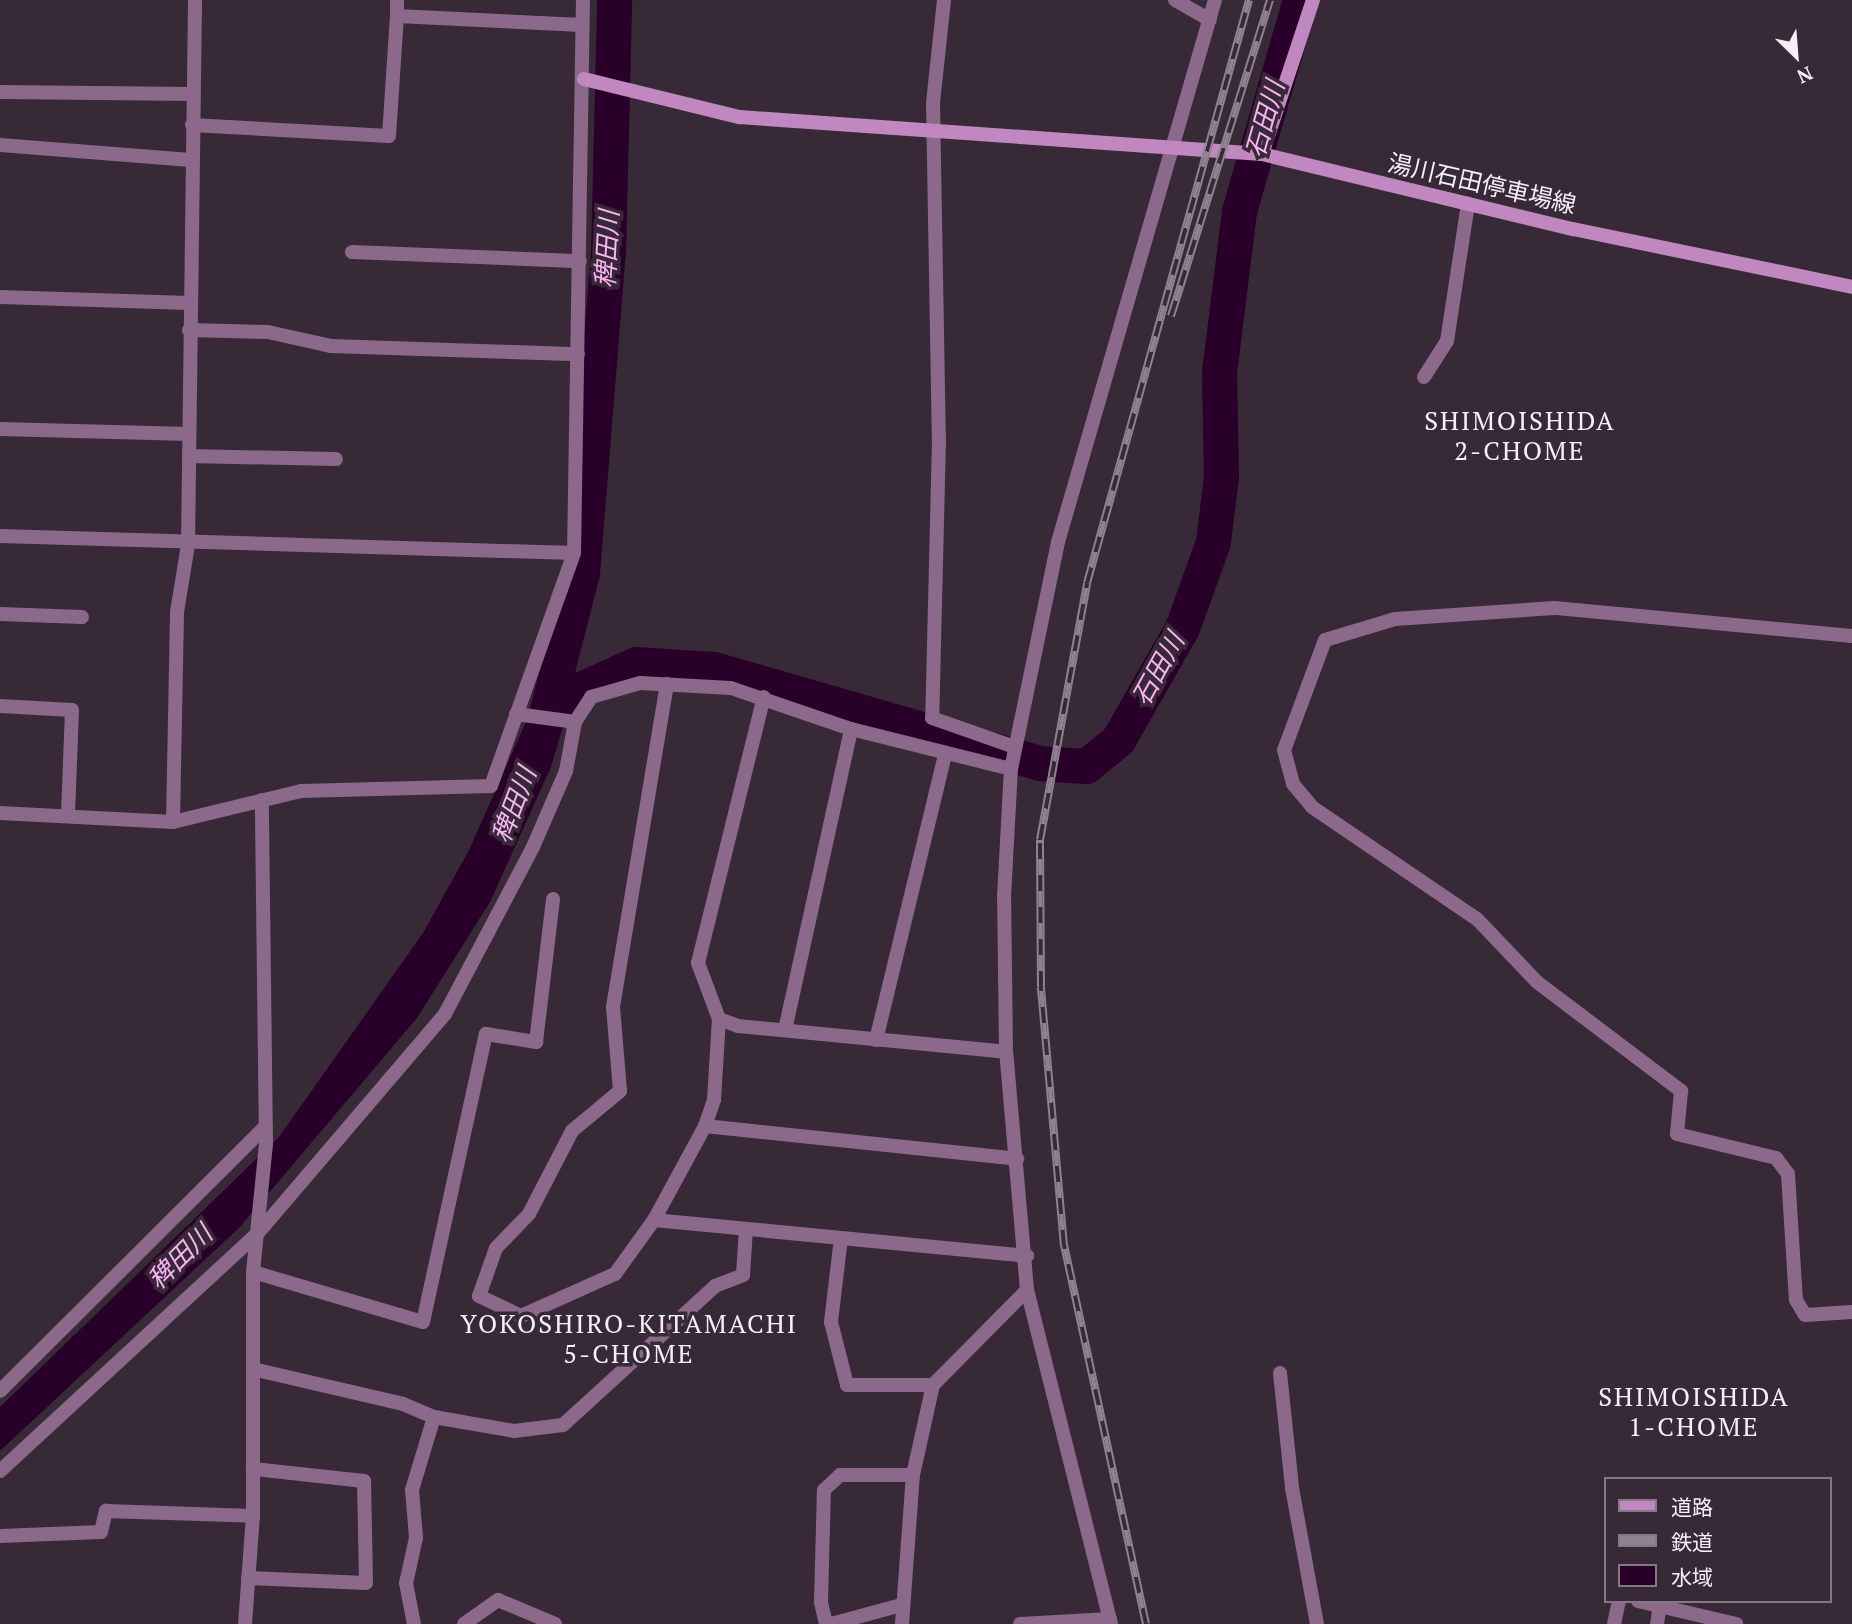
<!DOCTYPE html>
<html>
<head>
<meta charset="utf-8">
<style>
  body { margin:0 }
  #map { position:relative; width:1852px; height:1624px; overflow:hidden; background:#382937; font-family:"PT Serif","Noto Sans JP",serif }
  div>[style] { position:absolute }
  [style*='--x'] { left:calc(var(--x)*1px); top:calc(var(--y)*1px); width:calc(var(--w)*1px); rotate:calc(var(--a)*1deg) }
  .water>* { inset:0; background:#29002a }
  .river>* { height:35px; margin:-17.5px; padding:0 17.5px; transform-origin:17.5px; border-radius:17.5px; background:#29002a }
  .street>* { height:14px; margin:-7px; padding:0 7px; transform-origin:7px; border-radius:7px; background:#8c688b }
  .secondary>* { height:14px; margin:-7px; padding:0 7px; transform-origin:7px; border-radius:7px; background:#c187c0 }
  .rail>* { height:8px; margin-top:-4px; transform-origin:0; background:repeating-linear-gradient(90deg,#382937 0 16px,#8e828e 0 32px); box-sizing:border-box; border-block:2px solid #8e828e }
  span { translate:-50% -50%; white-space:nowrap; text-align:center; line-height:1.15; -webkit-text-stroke:7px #382937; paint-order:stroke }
  .street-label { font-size:24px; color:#f7eef7 }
  .water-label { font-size:26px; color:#fbb2f9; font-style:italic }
  .neighbourhood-label { font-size:26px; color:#f7eef7; letter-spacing:2px }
  .legend { position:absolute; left:1604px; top:1477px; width:228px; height:126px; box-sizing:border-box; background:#382937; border:2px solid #847884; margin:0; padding:9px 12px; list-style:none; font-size:21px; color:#f7eef7 }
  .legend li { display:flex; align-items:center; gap:14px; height:35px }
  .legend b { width:35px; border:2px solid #847884 }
  .north { position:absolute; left:1761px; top:21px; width:70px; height:70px; -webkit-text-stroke:5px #382937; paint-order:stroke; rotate:155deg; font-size:19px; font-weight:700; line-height:28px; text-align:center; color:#f7eef7 }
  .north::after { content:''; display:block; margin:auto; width:24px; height:32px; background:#f7eef7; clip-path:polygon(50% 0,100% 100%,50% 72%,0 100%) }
</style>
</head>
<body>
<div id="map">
  <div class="water">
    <i style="clip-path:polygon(543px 699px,561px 700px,568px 710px,551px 767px,490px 902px,417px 1018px,240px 1227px,0 1451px,0 1407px,279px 1137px,423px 933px,469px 850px,533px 706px)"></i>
  </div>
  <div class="river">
    <i style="--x:548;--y:717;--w:38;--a:-43"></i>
    <i style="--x:576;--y:691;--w:66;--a:-24.2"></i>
    <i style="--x:636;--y:664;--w:78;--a:3.7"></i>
    <i style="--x:714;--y:669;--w:338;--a:16.1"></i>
    <i style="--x:1039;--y:763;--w:47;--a:3.7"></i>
    <i style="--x:1086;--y:766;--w:41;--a:-39.1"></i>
    <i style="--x:1118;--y:740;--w:129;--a:-60.3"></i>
    <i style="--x:1182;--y:628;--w:91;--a:-70.2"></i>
    <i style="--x:1213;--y:542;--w:66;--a:-83.1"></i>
    <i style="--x:1221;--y:476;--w:104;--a:-91.1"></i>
    <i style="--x:1219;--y:372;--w:162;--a:-82.9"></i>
    <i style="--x:1239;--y:211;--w:220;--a:-73.9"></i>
    <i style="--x:538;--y:745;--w:178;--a:-75.7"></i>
    <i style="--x:582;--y:573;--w:321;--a:-85.4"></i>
    <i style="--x:608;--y:253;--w:253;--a:-88.6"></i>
  </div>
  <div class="street">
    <i style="--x:397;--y:0;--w:16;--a:90"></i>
    <i style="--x:944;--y:0;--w:104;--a:96.1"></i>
    <i style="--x:933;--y:103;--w:337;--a:89"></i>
    <i style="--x:939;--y:440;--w:278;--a:91.4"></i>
    <i style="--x:932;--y:718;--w:88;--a:19.3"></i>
    <i style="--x:1175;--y:0;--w:40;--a:29.7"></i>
    <i style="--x:0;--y:92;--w:193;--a:0.6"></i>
    <i style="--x:192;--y:125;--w:197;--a:3.2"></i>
    <i style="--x:389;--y:136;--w:120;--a:-86.2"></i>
    <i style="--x:397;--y:16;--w:185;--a:2.8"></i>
    <i style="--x:0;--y:145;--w:191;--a:4.5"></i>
    <i style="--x:352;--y:252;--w:228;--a:2.3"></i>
    <i style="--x:0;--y:297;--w:189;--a:1.8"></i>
    <i style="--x:189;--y:330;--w:79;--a:1.5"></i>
    <i style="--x:268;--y:332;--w:65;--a:12.5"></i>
    <i style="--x:331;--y:346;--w:247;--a:1.9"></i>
    <i style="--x:1424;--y:377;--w:43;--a:-57.4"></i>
    <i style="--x:1447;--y:341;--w:139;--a:-81.3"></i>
    <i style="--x:0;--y:429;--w:189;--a:1.5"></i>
    <i style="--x:189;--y:456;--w:147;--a:1.2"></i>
    <i style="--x:0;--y:536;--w:574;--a:1.7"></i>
    <i style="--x:0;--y:614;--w:82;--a:2.1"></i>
    <i style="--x:1852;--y:636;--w:299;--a:-174.6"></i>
    <i style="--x:1554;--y:608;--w:159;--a:176"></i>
    <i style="--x:1395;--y:619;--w:73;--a:163.3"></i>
    <i style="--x:1325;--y:640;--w:117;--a:110.4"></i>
    <i style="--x:1284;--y:750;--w:35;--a:75"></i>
    <i style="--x:1293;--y:784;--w:30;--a:50"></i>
    <i style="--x:1312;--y:807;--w:199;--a:34.2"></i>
    <i style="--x:1477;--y:919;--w:87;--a:46.4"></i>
    <i style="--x:1537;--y:982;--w:181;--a:37.1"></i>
    <i style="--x:1681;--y:1091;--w:43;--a:95.3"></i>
    <i style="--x:1677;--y:1134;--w:102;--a:13.6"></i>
    <i style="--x:1776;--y:1158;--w:20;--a:53"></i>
    <i style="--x:1788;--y:1174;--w:126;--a:86.4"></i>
    <i style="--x:1796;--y:1300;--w:17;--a:59"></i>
    <i style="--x:1805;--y:1315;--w:47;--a:-3.7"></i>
    <i style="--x:667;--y:684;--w:327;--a:99.5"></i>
    <i style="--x:613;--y:1007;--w:84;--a:85.2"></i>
    <i style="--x:620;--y:1091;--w:62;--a:140.2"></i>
    <i style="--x:572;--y:1131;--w:93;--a:117.4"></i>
    <i style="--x:529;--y:1214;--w:47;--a:134.1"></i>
    <i style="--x:496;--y:1248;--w:51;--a:109.5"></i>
    <i style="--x:479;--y:1296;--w:47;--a:25.5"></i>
    <i style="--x:521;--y:1316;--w:103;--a:-24.1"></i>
    <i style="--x:615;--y:1274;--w:67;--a:-54.2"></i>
    <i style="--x:654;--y:1220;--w:107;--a:-61.5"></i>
    <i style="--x:705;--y:1126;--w:28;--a:-71"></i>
    <i style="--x:714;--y:1100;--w:81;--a:-86.5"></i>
    <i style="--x:719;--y:1019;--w:60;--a:-110.6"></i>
    <i style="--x:698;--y:963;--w:274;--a:-76.1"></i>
    <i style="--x:0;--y:706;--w:72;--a:3.2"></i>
    <i style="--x:72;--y:710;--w:106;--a:92.2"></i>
    <i style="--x:516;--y:714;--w:60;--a:7.7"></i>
    <i style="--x:0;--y:813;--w:173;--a:3"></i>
    <i style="--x:173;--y:822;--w:132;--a:-13.6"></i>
    <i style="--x:301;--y:791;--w:190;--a:-1.5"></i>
    <i style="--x:491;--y:786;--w:247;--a:-70.4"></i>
    <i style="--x:574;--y:553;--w:553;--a:-89.07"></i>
    <i style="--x:173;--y:822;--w:210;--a:-88.9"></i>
    <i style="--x:177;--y:612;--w:68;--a:-80.7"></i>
    <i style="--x:188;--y:545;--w:545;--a:-89.26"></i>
    <i style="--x:719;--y:1019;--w:20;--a:20"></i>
    <i style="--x:738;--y:1026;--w:269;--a:5.5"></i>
    <i style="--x:785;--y:1030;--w:308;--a:-77.6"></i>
    <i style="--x:876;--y:1040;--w:294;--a:-76.4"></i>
    <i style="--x:705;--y:1126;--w:314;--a:6"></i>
    <i style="--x:654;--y:1220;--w:375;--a:5.5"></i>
    <i style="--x:841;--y:1238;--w:85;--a:96.8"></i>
    <i style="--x:831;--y:1322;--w:65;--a:75.7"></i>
    <i style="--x:847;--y:1385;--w:86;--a:0"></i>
    <i style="--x:253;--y:1272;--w:177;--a:16.4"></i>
    <i style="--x:423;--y:1322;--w:295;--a:-77.7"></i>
    <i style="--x:486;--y:1034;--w:51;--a:9.1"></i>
    <i style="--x:536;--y:1042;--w:144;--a:-83.2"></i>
    <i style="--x:253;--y:1369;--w:154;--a:13.1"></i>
    <i style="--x:403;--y:1404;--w:34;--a:23"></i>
    <i style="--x:434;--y:1417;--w:76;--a:106.8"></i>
    <i style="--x:412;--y:1490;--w:48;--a:85.2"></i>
    <i style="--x:416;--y:1538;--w:46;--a:102.5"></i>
    <i style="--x:406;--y:1583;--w:42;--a:79"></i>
    <i style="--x:1280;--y:1373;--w:116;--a:84"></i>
    <i style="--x:1292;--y:1488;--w:138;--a:79.6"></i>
    <i style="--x:0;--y:1391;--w:375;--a:-44.9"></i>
    <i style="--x:434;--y:1417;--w:81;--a:9.9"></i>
    <i style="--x:514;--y:1431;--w:49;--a:-7"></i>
    <i style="--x:563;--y:1425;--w:206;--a:-42.4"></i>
    <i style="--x:715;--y:1286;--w:30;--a:-21"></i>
    <i style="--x:743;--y:1275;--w:46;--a:-86.3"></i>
    <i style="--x:0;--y:1471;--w:351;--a:-42.7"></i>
    <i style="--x:258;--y:1233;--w:288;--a:-49.5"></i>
    <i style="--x:445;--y:1014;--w:189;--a:-62.2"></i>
    <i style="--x:533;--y:847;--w:83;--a:-66.5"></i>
    <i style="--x:566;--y:771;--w:50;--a:-79.6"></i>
    <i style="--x:575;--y:722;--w:30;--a:-57"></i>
    <i style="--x:591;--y:697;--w:51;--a:-15.9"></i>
    <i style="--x:640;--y:683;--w:91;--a:3.1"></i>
    <i style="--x:731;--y:688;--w:127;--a:18.9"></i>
    <i style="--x:851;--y:729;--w:165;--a:14"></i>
    <i style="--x:0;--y:1536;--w:101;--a:-2.3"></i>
    <i style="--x:101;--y:1532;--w:22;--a:-77"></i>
    <i style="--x:106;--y:1511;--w:147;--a:1.9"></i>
    <i style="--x:248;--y:1578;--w:118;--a:2.4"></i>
    <i style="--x:366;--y:1583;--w:102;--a:-91.1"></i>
    <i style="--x:364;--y:1481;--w:112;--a:-173.8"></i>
    <i style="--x:1638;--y:1601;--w:101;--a:13.2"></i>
    <i style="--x:245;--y:1624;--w:108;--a:-85.8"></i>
    <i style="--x:253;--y:1516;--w:244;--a:-90"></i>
    <i style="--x:253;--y:1272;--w:129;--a:-84.2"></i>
    <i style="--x:266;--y:1144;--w:344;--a:-90.7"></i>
    <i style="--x:464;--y:1624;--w:42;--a:-35.2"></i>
    <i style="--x:498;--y:1600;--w:62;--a:22.8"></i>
    <i style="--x:826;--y:1624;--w:23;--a:-103"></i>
    <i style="--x:821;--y:1602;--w:112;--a:-88.5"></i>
    <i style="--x:824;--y:1490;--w:22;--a:-43"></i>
    <i style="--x:840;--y:1475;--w:73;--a:0"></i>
    <i style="--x:831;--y:1624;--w:73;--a:-15"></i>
    <i style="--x:902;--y:1624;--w:149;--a:-85.8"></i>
    <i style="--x:913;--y:1475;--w:92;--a:-77.5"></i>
    <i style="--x:933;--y:1385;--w:134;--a:-45.3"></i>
    <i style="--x:1020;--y:1624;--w:90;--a:-3.2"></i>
    <i style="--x:1111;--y:1624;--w:344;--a:-104.1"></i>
    <i style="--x:1027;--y:1290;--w:239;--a:-95"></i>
    <i style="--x:1006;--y:1052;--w:155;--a:-90.7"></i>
    <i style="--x:1004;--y:897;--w:128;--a:-86.9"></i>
    <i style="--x:1011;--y:769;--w:232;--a:-78.3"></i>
    <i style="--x:1058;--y:542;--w:564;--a:-73.85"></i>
    <i style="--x:1614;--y:1624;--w:24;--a:-78"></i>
    <i style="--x:1657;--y:1624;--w:18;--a:-81"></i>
  </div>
  <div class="secondary">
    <i style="--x:584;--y:79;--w:160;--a:13.8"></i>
    <i style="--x:739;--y:117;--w:524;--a:4.05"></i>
    <i style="--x:1262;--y:154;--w:320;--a:13.6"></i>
    <i style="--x:1573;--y:229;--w:285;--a:11.7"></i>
    <i style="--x:1262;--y:154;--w:162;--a:-71.7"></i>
  </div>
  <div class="rail">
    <i style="--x:1171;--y:316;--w:331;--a:-72.6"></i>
    <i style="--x:1146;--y:1624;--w:387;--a:-102.2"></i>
    <i style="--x:1064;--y:1246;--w:260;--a:-95.1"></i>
    <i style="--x:1041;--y:987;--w:147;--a:-90.4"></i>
    <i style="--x:1040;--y:840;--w:261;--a:-79.6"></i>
    <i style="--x:1087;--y:583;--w:605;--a:-74.47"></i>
  </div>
  <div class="street-label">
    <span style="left:1482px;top:184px;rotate:13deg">湯川石田停車場線</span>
  </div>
  <div class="water-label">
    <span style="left:1265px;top:119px;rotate:-74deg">石田川</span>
    <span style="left:607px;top:249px;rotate:-87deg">稗田川</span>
    <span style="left:1158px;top:669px;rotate:-61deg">石田川</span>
    <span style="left:514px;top:805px;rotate:-69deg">稗田川</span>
    <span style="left:180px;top:1257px;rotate:-45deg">稗田川</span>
  </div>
  <div class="neighbourhood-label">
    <span style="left:1520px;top:436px">SHIMOISHIDA<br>2-CHOME</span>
    <span style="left:629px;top:1339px">YOKOSHIRO-KITAMACHI<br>5-CHOME</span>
    <span style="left:1694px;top:1412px">SHIMOISHIDA<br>1-CHOME</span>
  </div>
  <ul class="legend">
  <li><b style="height:9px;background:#c187c0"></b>道路</li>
  <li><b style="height:9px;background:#8e828e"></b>鉄道</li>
  <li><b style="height:19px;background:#29002a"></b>水域</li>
  </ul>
  <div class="north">N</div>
</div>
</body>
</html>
